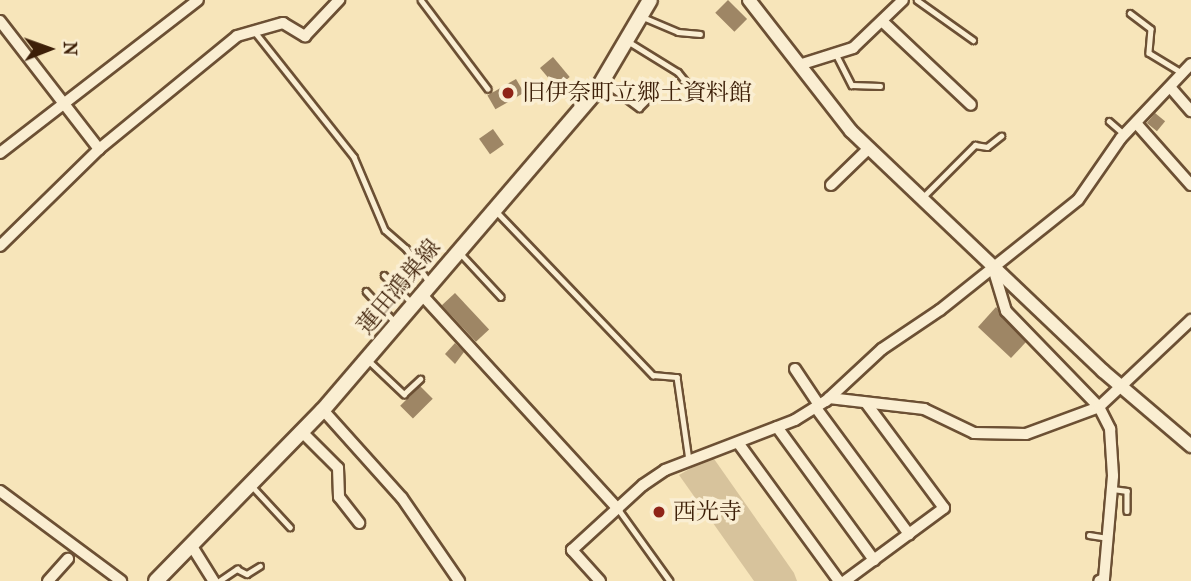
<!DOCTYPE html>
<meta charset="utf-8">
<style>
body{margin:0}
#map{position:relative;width:1191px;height:581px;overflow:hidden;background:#f7e5ba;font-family:"IM FELL French Canon","Noto Serif JP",serif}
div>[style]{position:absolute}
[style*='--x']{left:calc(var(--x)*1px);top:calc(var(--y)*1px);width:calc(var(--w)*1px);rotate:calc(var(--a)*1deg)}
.green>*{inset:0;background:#d7c39c}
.building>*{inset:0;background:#9e8665;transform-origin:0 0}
.roads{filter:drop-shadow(2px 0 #6c5034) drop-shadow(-2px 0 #6c5034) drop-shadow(0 2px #6c5034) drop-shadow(0 -2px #6c5034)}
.service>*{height:4.5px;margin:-2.25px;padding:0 2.25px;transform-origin:2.25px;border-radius:2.25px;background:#faeed2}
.minor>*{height:10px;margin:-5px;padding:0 5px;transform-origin:5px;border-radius:5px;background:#faeed2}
.tertiary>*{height:12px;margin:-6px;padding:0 6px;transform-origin:6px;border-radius:6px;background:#faeed2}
.secondary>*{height:14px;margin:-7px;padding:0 7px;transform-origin:7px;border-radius:7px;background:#faeed2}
.dots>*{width:19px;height:19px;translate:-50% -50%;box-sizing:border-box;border:4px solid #faeed2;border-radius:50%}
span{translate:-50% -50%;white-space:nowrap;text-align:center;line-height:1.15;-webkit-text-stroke:7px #faeed2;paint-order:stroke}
.poi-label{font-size:23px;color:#3d1f08}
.left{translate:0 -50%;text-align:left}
.street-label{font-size:23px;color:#3d1f08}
.north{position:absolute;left:14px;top:14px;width:70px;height:70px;-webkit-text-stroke:5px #faeed2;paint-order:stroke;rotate:89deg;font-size:19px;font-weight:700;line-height:28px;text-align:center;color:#3d1f08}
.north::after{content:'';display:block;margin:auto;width:24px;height:32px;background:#3d1f08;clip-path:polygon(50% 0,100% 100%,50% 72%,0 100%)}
</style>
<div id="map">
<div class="green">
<div style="clip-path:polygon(712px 456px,794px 573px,797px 581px,754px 581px,679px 475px)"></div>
</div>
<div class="building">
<div style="left:728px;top:0;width:27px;height:18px;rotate:45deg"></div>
<div style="left:553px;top:57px;width:26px;height:17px;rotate:50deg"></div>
<div style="left:516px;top:79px;width:16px;height:33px;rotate:60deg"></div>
<div style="left:1155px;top:113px;width:13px;height:13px;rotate:39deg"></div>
<div style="left:493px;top:129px;width:19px;height:17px;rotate:55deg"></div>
<div style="left:455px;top:293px;width:50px;height:18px;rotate:47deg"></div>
<div style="clip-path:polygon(996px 307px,1026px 342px,1011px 358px,978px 327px)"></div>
<div style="clip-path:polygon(455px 343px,464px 352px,455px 364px,445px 354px)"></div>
<div style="left:420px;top:386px;width:18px;height:28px;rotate:45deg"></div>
</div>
<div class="roads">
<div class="service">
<div style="--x:421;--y:0;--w:111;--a:53"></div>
<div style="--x:917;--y:0;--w:69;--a:35.5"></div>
<div style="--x:1130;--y:13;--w:26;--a:37"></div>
<div style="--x:1151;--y:29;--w:24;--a:95"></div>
<div style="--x:1149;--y:53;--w:39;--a:31"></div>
<div style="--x:643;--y:17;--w:38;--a:23"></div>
<div style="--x:678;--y:32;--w:22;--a:5"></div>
<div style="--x:255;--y:32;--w:159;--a:51.6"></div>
<div style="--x:354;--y:157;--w:79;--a:67"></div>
<div style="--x:385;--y:230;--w:28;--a:41"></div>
<div style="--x:406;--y:248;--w:40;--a:56"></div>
<div style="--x:629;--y:42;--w:57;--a:31.5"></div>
<div style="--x:678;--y:72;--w:22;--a:51"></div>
<div style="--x:836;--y:54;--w:35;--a:63"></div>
<div style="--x:852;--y:85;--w:28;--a:2"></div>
<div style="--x:604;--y:82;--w:44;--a:36.6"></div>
<div style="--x:639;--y:108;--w:18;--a:-45"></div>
<div style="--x:1109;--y:121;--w:20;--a:41"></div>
<div style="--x:922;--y:198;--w:75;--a:-45"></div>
<div style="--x:975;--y:145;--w:12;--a:9"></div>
<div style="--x:987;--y:147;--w:18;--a:-38"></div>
<div style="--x:497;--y:212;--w:226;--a:46.3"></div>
<div style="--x:653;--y:375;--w:24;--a:5"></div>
<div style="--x:677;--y:377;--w:84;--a:81.8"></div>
<div style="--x:462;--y:255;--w:57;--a:47.1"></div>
<div style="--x:384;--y:275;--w:38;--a:45"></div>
<div style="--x:366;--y:291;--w:41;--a:47"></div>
<div style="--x:368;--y:360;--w:50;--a:43.4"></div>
<div style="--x:404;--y:394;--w:22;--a:-43"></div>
<div style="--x:252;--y:486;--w:56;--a:47.2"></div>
<div style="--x:1113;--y:489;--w:14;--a:8"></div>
<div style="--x:1127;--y:491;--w:20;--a:90"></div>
<div style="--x:619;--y:510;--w:87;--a:54.3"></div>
<div style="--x:1089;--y:535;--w:18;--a:9"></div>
<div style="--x:219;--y:581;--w:22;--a:-34"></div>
<div style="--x:237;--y:569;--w:11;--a:27"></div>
<div style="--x:247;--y:574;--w:15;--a:-32"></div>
</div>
<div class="minor">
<div style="--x:0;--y:21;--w:162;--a:52.3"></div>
<div style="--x:882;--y:21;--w:122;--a:43.3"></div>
<div style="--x:799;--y:65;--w:57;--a:-17.5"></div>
<div style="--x:853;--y:48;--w:69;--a:-43.8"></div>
<div style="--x:1170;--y:87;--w:32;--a:49"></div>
<div style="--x:1136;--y:123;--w:83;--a:48.4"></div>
<div style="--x:0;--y:153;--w:250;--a:-37.7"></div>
<div style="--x:831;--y:185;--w:53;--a:-44.2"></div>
<div style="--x:0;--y:246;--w:139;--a:-44.4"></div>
<div style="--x:99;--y:149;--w:178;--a:-39.3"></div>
<div style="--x:237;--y:36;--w:48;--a:-15.8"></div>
<div style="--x:283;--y:23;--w:26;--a:31"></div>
<div style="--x:305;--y:36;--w:50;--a:-46.6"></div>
<div style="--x:993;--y:268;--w:45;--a:73.2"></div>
<div style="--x:1006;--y:311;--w:134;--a:45.9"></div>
<div style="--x:1099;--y:407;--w:25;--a:63"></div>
<div style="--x:1110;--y:429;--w:47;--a:86.3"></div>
<div style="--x:1113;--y:476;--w:103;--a:95"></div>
<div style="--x:1104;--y:579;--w:5;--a:158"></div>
<div style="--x:422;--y:295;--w:290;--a:47.5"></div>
<div style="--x:795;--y:369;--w:43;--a:56.3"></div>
<div style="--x:829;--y:398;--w:96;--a:6.6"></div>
<div style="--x:924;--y:409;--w:55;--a:25.6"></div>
<div style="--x:974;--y:433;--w:52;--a:1.1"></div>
<div style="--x:1026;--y:434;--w:78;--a:-20.3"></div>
<div style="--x:1099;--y:407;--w:127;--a:-43.4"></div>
<div style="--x:816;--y:408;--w:157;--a:53.6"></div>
<div style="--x:323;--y:410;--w:118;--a:48.1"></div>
<div style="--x:402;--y:498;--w:101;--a:55.5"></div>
<div style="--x:777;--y:427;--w:165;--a:53.9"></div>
<div style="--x:302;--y:432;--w:51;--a:45"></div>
<div style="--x:338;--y:468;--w:29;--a:88"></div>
<div style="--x:339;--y:497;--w:33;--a:52"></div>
<div style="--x:739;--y:444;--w:170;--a:53.9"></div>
<div style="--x:0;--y:491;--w:151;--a:36.6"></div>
<div style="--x:193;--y:548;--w:39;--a:58"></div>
<div style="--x:48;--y:581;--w:30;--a:-48"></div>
<div style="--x:600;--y:581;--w:42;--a:-132.1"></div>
<div style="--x:572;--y:550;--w:96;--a:-42.5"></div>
<div style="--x:643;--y:485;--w:27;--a:-34"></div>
<div style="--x:665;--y:470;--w:139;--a:-21"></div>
<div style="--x:795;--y:420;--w:36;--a:-32"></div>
<div style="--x:826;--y:401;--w:76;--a:-42.9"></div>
<div style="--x:882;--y:349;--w:70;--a:-33.9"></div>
<div style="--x:940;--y:310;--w:176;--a:-38.6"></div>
<div style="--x:1078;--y:200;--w:75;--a:-55.3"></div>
<div style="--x:1121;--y:138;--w:102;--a:-46.6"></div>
<div style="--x:845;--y:581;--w:123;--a:-36.4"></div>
<div style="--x:944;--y:508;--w:131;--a:-126.6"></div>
</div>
<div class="tertiary">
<div style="--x:749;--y:0;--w:166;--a:52.1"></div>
<div style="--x:851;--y:131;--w:348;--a:43.6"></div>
<div style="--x:1103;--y:371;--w:116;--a:40.4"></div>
</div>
<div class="secondary">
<div style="--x:156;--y:581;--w:239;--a:-45.7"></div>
<div style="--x:323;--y:410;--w:421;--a:-49.4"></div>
<div style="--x:597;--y:90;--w:104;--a:-59.5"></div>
</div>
</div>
<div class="dots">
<div style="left:508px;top:93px;background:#8f2418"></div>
<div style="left:659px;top:512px;background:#8f2418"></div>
</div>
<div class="poi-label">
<span class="left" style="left:522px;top:93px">旧伊奈町立郷土資料館</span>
<span class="left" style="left:673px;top:512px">西光寺</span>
</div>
<div class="street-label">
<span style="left:399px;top:287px;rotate:-50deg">蓮田鴻巣線</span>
</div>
<div class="north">N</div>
</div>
